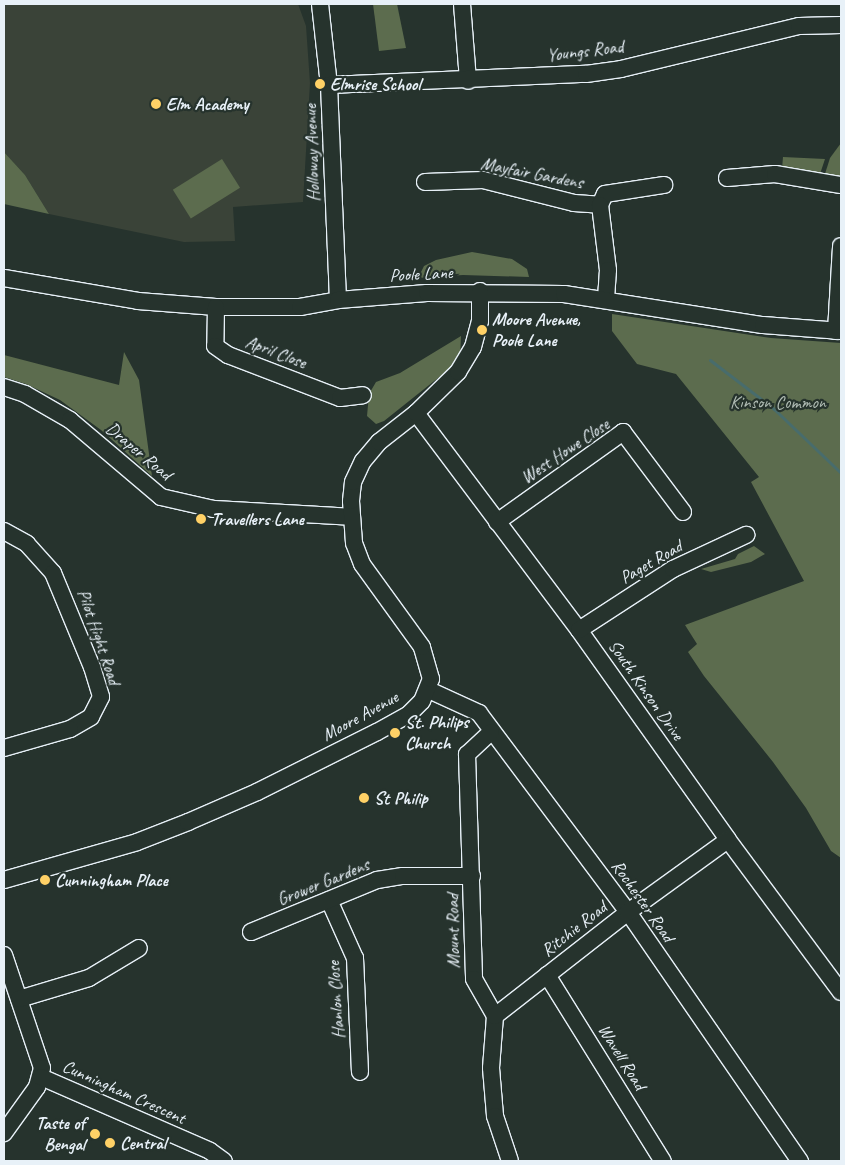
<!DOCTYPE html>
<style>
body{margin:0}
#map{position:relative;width:845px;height:1165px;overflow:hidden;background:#26332d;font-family:Caveat,sans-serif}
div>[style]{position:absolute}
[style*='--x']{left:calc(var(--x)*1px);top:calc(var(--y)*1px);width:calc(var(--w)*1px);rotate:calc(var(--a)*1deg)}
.built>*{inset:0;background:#3a4338}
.green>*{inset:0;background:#5c6c4e;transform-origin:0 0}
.stream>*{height:3px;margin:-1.5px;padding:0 1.5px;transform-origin:1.5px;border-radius:1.5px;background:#486c6c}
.roads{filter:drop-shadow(1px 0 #e8f1f8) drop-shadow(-1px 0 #e8f1f8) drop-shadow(0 1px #e8f1f8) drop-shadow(0 -1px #e8f1f8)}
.minor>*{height:16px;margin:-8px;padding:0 8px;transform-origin:8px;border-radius:8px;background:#26332d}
.dots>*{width:14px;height:14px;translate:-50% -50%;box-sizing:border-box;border:2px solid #26332d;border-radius:50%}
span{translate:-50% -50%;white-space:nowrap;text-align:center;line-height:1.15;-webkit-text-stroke:4.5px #26332d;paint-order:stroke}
.street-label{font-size:18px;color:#e8f1f8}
.poi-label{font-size:18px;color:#e8f1f8;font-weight:700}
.left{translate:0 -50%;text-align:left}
.right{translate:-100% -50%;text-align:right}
.park-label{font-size:18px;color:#b0bcb4}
.frame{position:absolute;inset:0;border:5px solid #e8f1f8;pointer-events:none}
</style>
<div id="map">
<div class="built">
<div style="clip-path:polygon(4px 4px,298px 4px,306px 26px,310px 83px,303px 202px,233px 207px,235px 241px,184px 242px,49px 214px,25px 175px,4px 152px)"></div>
</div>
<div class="green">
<div style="clip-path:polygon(373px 4px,397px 4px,406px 48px,379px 51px)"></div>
<div style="clip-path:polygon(841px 143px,841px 178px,824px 177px,830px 158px)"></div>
<div style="clip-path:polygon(4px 152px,25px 175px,49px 214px,4px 204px)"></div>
<div style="clip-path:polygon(783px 157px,825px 159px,819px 177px,814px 172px,782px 169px)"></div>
<div style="left:222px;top:159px;width:34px;height:58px;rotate:58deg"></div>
<div style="clip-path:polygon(472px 252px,512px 259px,527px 269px,529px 277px,463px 275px,418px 278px,424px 266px,436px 260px)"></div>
<div style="clip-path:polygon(612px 314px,771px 338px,841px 343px,841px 858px,831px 851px,806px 808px,773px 762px,704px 676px,688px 652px,697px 644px,685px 625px,804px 581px,751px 482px,759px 477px,676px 374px,637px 364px,612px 331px)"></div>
<div style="clip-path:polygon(461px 336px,460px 359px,448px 370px,384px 421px,376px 424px,367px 416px,369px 394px,376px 382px,400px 373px)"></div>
<div style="clip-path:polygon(124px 352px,139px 380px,152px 476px,101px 430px,60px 400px,26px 384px,4px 377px,4px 355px,119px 385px)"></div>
<div style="clip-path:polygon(754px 546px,765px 554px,751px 562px,711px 572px,701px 569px,735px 559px,738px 554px)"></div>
</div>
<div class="stream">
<div style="--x:710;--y:360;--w:81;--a:37.4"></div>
<div style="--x:774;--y:409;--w:93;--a:43.7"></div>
</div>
<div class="roads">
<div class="minor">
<div style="--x:320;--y:4;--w:81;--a:83.7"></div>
<div style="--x:329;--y:85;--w:215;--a:87.6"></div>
<div style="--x:462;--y:4;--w:77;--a:85.5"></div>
<div style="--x:329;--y:85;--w:257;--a:-2.5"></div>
<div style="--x:586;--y:74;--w:35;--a:-8"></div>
<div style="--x:621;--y:69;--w:183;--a:-13.6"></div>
<div style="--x:799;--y:26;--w:42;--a:-1.4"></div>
<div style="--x:727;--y:178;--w:48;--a:-4.8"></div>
<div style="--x:775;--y:174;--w:67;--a:9.5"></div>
<div style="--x:425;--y:182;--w:58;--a:-2"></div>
<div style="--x:483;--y:180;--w:94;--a:14.2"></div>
<div style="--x:574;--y:203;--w:26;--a:4"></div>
<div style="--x:600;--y:205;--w:12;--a:-66"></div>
<div style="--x:605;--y:194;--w:60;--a:-8.7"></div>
<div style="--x:600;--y:205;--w:65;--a:83"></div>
<div style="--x:608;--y:270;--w:29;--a:94"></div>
<div style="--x:4;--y:278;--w:136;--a:9.7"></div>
<div style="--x:138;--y:301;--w:78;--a:4.4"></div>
<div style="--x:216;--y:307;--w:84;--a:0"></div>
<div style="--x:300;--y:307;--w:39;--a:-10"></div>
<div style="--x:338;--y:300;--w:89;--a:-4.5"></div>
<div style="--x:427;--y:293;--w:137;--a:0.4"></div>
<div style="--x:564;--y:294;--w:201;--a:8.9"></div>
<div style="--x:763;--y:325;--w:78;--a:4.4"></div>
<div style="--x:216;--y:307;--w:39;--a:91"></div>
<div style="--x:215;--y:346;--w:16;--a:35"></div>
<div style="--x:228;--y:355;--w:120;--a:21"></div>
<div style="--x:340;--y:398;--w:23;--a:-7"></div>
<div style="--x:836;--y:331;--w:85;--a:-86.6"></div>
<div style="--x:4;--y:387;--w:22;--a:18"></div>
<div style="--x:25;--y:394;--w:52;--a:30"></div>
<div style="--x:70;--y:420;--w:119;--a:40.2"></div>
<div style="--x:161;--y:497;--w:54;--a:12.8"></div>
<div style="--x:214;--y:509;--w:137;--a:3.3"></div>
<div style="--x:416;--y:413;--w:271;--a:53.1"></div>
<div style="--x:579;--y:630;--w:257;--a:54.6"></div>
<div style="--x:728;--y:840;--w:189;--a:53.4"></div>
<div style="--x:497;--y:522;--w:155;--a:-35.5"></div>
<div style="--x:623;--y:432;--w:100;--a:53.1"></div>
<div style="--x:4;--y:531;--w:26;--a:29"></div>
<div style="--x:27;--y:544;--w:39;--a:48"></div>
<div style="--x:53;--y:573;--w:102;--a:67.5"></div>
<div style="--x:92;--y:667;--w:31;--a:73"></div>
<div style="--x:101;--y:697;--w:22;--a:117"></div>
<div style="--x:91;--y:717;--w:24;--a:150"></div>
<div style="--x:70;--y:729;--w:69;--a:163.9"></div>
<div style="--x:579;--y:630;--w:112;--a:-33"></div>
<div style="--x:673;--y:569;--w:81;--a:-25"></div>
<div style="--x:429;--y:690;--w:55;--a:24.7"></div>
<div style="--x:479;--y:713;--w:249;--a:53.2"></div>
<div style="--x:628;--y:912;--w:303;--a:55.4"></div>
<div style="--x:491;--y:732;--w:33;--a:137"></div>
<div style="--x:467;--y:754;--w:225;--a:88.2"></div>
<div style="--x:474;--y:979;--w:43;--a:60.4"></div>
<div style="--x:495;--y:1016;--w:52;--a:94.4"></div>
<div style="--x:491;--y:1068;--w:48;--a:85.2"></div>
<div style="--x:495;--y:1116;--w:47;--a:71.6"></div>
<div style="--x:4;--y:880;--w:138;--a:-15.9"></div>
<div style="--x:137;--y:842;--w:55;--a:-21.4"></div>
<div style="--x:188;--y:822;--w:75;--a:-23.5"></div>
<div style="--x:257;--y:792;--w:134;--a:-26.6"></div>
<div style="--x:377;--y:732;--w:37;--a:-29"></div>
<div style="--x:409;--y:714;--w:18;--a:-45"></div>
<div style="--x:422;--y:701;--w:24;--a:-68"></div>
<div style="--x:431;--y:679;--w:33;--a:-106"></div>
<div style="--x:422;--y:647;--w:102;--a:-125.9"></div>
<div style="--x:362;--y:564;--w:22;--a:-111"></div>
<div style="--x:354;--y:543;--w:42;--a:-94.1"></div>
<div style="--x:351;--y:501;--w:19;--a:-84"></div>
<div style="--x:353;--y:482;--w:23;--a:-65"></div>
<div style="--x:363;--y:461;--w:25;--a:-50"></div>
<div style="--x:379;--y:442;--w:47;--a:-38.1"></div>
<div style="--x:416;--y:413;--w:59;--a:-44.3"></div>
<div style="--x:458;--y:372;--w:29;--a:-59"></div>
<div style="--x:473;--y:347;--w:27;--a:-75"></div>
<div style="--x:480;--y:321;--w:30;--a:-90"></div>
<div style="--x:329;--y:900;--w:64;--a:65.9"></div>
<div style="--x:355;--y:958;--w:114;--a:87.5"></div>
<div style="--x:251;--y:932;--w:136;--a:-22.4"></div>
<div style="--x:377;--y:880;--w:26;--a:-9"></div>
<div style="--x:403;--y:876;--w:69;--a:0"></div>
<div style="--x:4;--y:955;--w:119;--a:71.4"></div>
<div style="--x:42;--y:1068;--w:20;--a:105"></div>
<div style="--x:37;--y:1087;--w:57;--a:125.7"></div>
<div style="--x:547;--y:975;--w:219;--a:58.1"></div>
<div style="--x:19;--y:999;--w:73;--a:-16.7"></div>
<div style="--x:89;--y:978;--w:58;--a:-31"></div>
<div style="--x:495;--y:1016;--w:169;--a:-38"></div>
<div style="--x:628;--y:912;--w:123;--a:-35.8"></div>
<div style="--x:41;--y:1077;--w:184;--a:23.6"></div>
<div style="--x:210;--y:1151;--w:17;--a:36"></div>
</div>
</div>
<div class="dots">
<div style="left:320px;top:84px;background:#ffd166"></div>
<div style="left:156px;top:104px;background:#ffd166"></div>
<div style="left:482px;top:330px;background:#ffd166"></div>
<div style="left:201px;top:519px;background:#ffd166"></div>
<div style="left:395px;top:733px;background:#ffd166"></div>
<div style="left:364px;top:798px;background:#ffd166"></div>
<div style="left:45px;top:880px;background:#ffd166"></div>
<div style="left:95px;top:1134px;background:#ffd166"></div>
<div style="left:110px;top:1143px;background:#ffd166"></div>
</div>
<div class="street-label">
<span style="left:585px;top:51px;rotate:-7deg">Youngs Road</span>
<span style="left:312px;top:153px;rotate:-92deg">Holloway Avenue</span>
<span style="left:532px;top:173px;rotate:11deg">Mayfair Gardens</span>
<span style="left:421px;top:274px;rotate:-3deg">Poole Lane</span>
<span style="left:276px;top:352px;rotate:21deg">April Close</span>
<span style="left:139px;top:451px;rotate:40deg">Draper Road</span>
<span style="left:565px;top:451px;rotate:-34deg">West Howe Close</span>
<span style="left:651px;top:562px;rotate:-30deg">Paget Road</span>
<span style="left:99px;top:637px;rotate:71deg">Pilot Hight Road</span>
<span style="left:646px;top:690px;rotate:55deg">South Kinson Drive</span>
<span style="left:360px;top:716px;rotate:-29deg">Moore Avenue</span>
<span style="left:323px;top:882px;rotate:-22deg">Grower Gardens</span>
<span style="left:643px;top:901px;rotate:55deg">Rochester Road</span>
<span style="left:574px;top:929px;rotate:-38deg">Ritchie Road</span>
<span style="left:453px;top:931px;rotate:-91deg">Mount Road</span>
<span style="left:336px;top:1000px;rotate:-94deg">Hanlon Close</span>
<span style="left:622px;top:1057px;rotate:58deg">Wavell Road</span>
<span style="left:124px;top:1092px;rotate:24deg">Cunningham Crescent</span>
</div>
<div class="poi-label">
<span class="left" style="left:330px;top:84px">Elmrise School</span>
<span class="left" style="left:166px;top:104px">Elm Academy</span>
<span class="left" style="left:492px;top:330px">Moore Avenue,<br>Poole Lane</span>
<span class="left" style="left:211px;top:519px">Travellers Lane</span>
<span class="left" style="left:405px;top:733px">St. Philips<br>Church</span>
<span class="left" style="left:374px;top:798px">St Philip</span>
<span class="left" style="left:55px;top:880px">Cunningham Place</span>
<span class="right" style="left:85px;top:1134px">Taste of<br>Bengal</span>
<span class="left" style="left:120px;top:1143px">Central</span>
</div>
<div class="park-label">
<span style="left:778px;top:402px">Kinson Common</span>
</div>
<div class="frame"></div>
</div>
